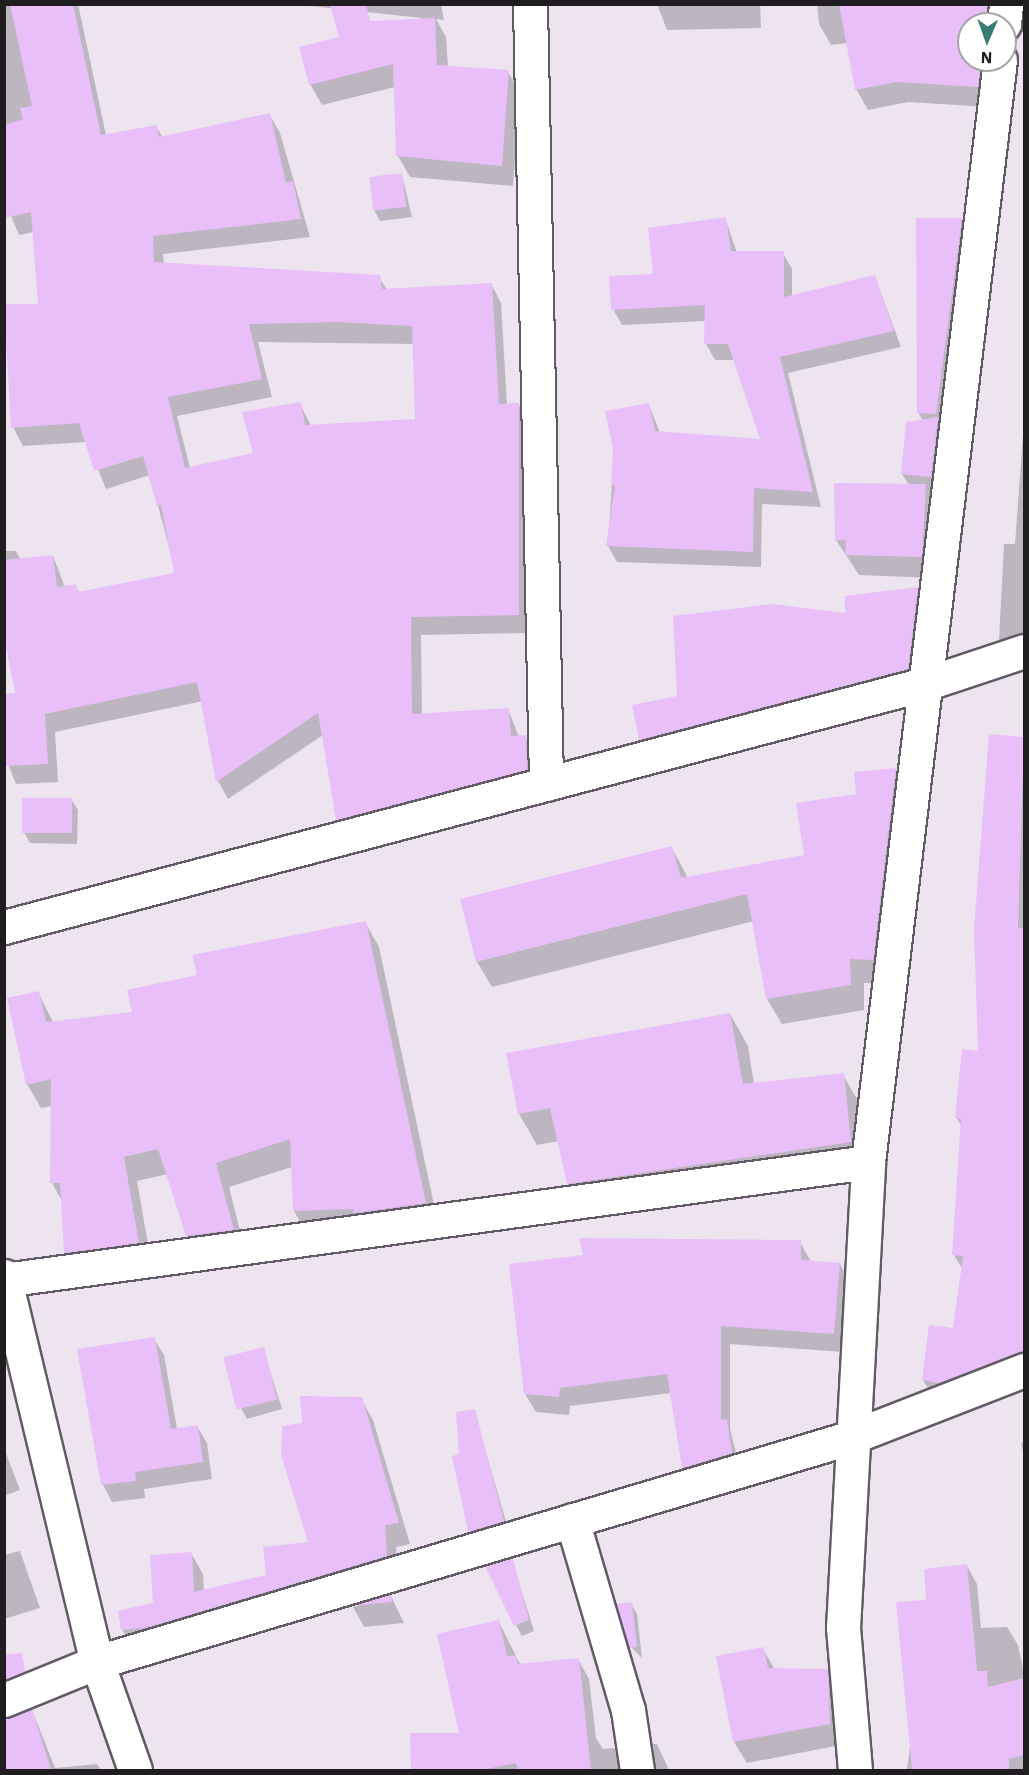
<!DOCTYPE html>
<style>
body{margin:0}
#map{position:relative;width:1029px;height:1775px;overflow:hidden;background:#ede4f0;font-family:"IBM Plex Sans",sans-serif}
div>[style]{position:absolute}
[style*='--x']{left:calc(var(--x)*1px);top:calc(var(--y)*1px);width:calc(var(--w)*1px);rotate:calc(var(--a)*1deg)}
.shadow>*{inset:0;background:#0003}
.building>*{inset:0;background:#e9bff9;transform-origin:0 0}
.roads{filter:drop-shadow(2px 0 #625a65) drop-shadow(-2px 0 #625a65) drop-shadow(0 2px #625a65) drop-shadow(0 -2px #625a65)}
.street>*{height:33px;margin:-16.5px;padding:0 16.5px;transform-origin:16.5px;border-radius:16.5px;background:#fff}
span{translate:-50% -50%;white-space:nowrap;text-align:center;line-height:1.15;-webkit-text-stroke:6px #fff;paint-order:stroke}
.frame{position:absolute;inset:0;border:6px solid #201d21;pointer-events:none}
.north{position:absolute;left:957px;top:12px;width:60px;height:60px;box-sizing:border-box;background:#fff;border:2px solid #a6a5a6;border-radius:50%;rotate:182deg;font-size:16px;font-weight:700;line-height:24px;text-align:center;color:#201d21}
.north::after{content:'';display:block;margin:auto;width:21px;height:27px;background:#387d74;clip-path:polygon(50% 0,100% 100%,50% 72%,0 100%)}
</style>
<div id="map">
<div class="shadow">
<div style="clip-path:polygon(evenodd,4px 4px,78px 4px,106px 135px,156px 126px,163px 138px,269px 114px,280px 133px,310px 237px,163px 254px,164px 264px,379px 277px,387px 290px,491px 284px,501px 303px,507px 405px,519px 405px,529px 423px,529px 633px,421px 635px,422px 715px,508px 709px,519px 737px,525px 737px,536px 755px,537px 788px,348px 838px,338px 819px,323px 735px,228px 799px,218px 781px,203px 701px,55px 732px,58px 782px,16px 784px,4px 754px,17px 694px,4px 627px,4px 551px,16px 551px,21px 560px,53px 556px,65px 587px,75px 586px,80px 593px,176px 574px,150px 475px,106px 489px,87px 442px,23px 446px,13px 427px,40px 305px,34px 232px,19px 235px,4px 199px,4px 4px,258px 342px,414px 344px,417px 421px,311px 426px,300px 404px,254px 454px,190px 468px,177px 416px,272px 397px,258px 342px)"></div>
<div style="clip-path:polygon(292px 4px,441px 4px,444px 20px,436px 19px,446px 37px,448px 67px,508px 72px,520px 92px,513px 186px,410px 177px,398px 156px,395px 87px,322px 105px,310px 84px,422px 18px)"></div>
<div style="clip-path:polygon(657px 4px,760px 4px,761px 28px,667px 30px)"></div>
<div style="clip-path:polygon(817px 4px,1000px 4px,1001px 24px,969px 24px,969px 60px,1001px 60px,989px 107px,908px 102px,868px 110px,856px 89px,848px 43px,831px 45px,819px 24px)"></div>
<div style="clip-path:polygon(402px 175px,412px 217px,380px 221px,374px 210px)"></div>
<div style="clip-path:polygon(725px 218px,737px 253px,783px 253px,792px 269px,792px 297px,875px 277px,901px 347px,788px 373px,821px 507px,762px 504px,761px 567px,617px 562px,608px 546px,612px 484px,649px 405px,660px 433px,762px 440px,735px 360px,715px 360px,706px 344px,706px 321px,622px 325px,613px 309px)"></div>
<div style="clip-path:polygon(961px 219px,972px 238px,940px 494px,930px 493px,937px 506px,933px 578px,859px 575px,836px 540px,909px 485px,902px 474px,923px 421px,918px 412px)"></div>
<div style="clip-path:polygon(1024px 420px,1024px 654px,1009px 657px,999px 640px,1004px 544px,1015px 544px)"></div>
<div style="clip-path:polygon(917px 588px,927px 606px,918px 686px,650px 757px,640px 740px,679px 697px,846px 614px)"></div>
<div style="clip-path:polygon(991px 736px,1024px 738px,1024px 1372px,934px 1398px,923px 1380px,954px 1330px,963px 1270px,954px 1255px,962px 1127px,957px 1118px,979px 1053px)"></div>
<div style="clip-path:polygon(895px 770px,910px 794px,887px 984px,864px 983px,864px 1010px,782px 1024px,767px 999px,754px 921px,492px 987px,477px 962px,462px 901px,672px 848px,688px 878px,805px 856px,858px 796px)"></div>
<div style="clip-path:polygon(71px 799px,78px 810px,77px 844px,30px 843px,24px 832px)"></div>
<div style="clip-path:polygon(365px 922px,379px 947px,439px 1228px,308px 1235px,294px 1211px,292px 1167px,229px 1187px,246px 1254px,201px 1260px,187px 1236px,168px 1174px,137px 1181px,152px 1267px,80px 1277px,66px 1252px,62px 1201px,52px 1183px,52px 1106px,41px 1108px,27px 1084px,38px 992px,53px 1022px,133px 1013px,199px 976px)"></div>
<div style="clip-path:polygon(730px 1014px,748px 1046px,754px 1084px,843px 1075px,861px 1106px,868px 1173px,586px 1215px,568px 1184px,559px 1141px,537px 1145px,519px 1114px)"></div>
<div style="clip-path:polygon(800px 1242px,811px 1262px,840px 1264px,850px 1283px,844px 1352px,730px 1344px,730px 1429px,741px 1472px,693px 1486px,683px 1468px,671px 1393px,570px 1406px,569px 1415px,536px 1412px,525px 1394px)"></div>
<div style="clip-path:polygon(154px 1339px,164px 1355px,177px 1429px,197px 1426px,207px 1443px,212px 1479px,144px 1489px,145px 1498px,112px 1502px,103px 1485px,79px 1351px)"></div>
<div style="clip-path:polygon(263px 1349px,282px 1409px,247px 1419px,241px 1408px)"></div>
<div style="clip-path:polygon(361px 1399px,373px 1420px,410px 1544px,396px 1547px,399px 1577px,134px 1650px,122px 1629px,154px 1604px,191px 1553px,203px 1574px,204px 1592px,267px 1576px,310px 1544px,303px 1425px)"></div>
<div style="clip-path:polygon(474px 1411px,509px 1532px,475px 1542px,469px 1531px,461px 1455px)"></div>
<div style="clip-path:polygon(1024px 1442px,1024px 1457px,1021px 1443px)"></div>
<div style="clip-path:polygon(4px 1448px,20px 1490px,4px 1496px)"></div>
<div style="clip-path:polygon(20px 1551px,40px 1608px,4px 1619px,4px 1555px)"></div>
<div style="clip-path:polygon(512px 1560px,534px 1631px,522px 1636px,516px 1625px)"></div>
<div style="clip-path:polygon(967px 1566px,977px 1584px,981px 1628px,1007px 1627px,1018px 1645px,1024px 1673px,1024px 1770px,907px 1770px,928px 1601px)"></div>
<div style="clip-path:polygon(391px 1596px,404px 1623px,364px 1627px,353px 1607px)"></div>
<div style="clip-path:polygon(631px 1604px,637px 1614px,642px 1658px,631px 1647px)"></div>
<div style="clip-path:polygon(499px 1622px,521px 1666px,578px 1659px,589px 1679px,596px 1738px,603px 1749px,614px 1748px,625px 1770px,413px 1770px,412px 1734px,461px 1734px)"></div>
<div style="clip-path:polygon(763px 1649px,775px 1670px,827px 1671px,839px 1692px,841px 1745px,747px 1763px,734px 1742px)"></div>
<div style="clip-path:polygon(32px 1710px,55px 1768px,97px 1764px,101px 1770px,4px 1770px,17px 1766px)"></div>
<div style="clip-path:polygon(653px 1744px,657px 1744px,669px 1770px,655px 1770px)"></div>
</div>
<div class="building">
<div style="clip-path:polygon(evenodd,10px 4px,73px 4px,101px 135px,157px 125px,159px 137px,270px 113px,286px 183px,293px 181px,301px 219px,153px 236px,154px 262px,380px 275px,382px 289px,492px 283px,499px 404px,519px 403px,519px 615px,411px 617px,412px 714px,509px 708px,511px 736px,526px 735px,527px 770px,336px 820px,318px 713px,216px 782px,197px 682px,45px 714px,48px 764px,4px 766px,4px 694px,15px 693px,4px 636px,4px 560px,53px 555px,57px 587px,76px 584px,78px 592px,174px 573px,161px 505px,157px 506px,143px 456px,94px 471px,79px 423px,11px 428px,4px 304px,38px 304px,31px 212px,4px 218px,4px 125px,23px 119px,20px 108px,32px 106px,10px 4px,339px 322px,412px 326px,415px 419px,305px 425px,301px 402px,242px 412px,253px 453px,185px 468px,168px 397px,262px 379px,249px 324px,339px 322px)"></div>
<div style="clip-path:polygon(330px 4px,366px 4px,370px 21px,435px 18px,437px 65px,509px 70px,502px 166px,396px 156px,393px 64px,309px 85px,299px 47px,339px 37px)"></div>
<div style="clip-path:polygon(839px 4px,987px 4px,986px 24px,969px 24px,969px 60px,981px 60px,978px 87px,896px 82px,855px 90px)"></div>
<div style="left:402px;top:173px;width:34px;height:33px;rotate:83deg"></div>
<div style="clip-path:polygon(726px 217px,731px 251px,784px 251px,784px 297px,875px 275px,894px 331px,780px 357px,813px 492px,754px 488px,753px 552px,606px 546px,615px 485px,611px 485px,613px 449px,605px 411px,649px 403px,655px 431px,760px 439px,728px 344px,704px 344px,705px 305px,611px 310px,609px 276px,653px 274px,648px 228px)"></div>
<div style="clip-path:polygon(916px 218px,962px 218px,936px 414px,917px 413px)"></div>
<div style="clip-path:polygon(938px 417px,931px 477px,901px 474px,906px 422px)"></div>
<div style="clip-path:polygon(834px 483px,926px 484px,922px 557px,845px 555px,846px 540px,835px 541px)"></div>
<div style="clip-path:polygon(918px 587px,908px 669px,639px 740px,632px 705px,677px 696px,673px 616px,772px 604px,845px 613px,845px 596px)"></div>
<div style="clip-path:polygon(989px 734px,1024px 737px,1018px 928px,1024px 928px,1024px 1352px,939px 1383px,922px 1380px,929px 1325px,953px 1328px,963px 1256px,952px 1255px,961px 1119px,955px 1118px,962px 1049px,978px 1051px,974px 929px)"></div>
<div style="clip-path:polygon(896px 768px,873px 960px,850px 959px,851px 985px,766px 999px,747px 894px,476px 962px,460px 899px,672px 846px,681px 878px,804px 855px,796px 803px,856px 794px,854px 772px)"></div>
<div style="left:22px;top:798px;width:50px;height:35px"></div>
<div style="clip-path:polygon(366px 921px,426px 1203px,354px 1213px,353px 1209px,293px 1211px,290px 1139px,216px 1163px,234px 1230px,186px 1236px,158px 1149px,124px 1157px,139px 1243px,64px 1253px,60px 1183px,50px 1183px,51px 1079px,26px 1085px,7px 998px,39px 991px,46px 1022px,132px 1012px,127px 990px,197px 975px,192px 955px)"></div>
<div style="clip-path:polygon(730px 1013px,743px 1084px,844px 1073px,851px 1142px,567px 1184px,550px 1108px,518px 1114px,506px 1053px)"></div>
<div style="clip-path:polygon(579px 1238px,801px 1240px,801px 1260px,840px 1263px,834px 1334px,721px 1326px,721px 1420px,727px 1419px,732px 1453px,682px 1468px,667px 1374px,560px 1388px,559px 1397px,524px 1394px,509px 1264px,583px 1255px)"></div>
<div style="clip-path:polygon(155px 1337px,171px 1429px,198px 1425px,203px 1462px,135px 1472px,136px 1481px,101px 1485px,77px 1349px)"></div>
<div style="left:264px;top:1347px;width:54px;height:42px;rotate:76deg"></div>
<div style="clip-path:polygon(300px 1396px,362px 1397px,399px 1523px,385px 1525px,387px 1556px,145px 1628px,121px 1630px,118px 1611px,153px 1603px,150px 1555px,192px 1552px,194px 1592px,266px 1575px,263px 1547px,308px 1542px,281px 1455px,282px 1426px,302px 1423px)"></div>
<div style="clip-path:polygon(475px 1409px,504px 1521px,468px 1532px,452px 1456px,459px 1454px,456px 1412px)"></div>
<div style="clip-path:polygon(513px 1558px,529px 1620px,514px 1626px,485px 1566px)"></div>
<div style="clip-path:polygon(967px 1564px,977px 1671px,987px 1671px,988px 1687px,1024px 1678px,1024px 1755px,1009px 1759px,1009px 1770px,912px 1770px,896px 1602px,926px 1600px,924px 1569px)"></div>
<div style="clip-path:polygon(391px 1594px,392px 1602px,350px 1606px)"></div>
<div style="clip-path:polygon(632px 1602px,637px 1647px,629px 1648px,616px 1604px)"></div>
<div style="clip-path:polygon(499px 1620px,507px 1656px,516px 1655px,518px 1664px,579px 1658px,591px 1770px,518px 1770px,516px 1763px,482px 1770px,411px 1770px,410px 1733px,459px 1733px,437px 1634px)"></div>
<div style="clip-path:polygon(764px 1647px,768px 1668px,828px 1669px,830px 1724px,733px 1742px,716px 1656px)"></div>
<div style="clip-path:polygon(22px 1653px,25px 1671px,4px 1680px,4px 1655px)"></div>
<div style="clip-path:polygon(32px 1709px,51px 1770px,4px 1770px,4px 1718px)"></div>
</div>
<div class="roads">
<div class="street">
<div style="--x:530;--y:4;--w:780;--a:88.82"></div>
<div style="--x:1004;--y:24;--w:20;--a:-84"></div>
<div style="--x:4;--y:927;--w:956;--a:-14.79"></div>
<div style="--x:928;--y:683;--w:101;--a:-18.4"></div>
<div style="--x:4;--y:1276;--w:397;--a:76.5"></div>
<div style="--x:97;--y:1662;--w:114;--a:70.6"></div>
<div style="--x:4;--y:1280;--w:872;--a:-7.78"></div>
<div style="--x:572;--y:1520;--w:198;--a:73.6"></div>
<div style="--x:628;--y:1710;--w:61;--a:81.5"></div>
<div style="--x:4;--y:1700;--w:100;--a:-22.2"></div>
<div style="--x:97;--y:1662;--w:788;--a:-16.59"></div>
<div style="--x:852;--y:1437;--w:185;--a:-21.3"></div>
<div style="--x:855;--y:1770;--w:143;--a:-94.8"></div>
<div style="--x:843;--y:1628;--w:467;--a:-86.9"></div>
<div style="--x:868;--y:1162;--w:1110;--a:-83.17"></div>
</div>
</div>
<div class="frame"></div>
<div class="north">N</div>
</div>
